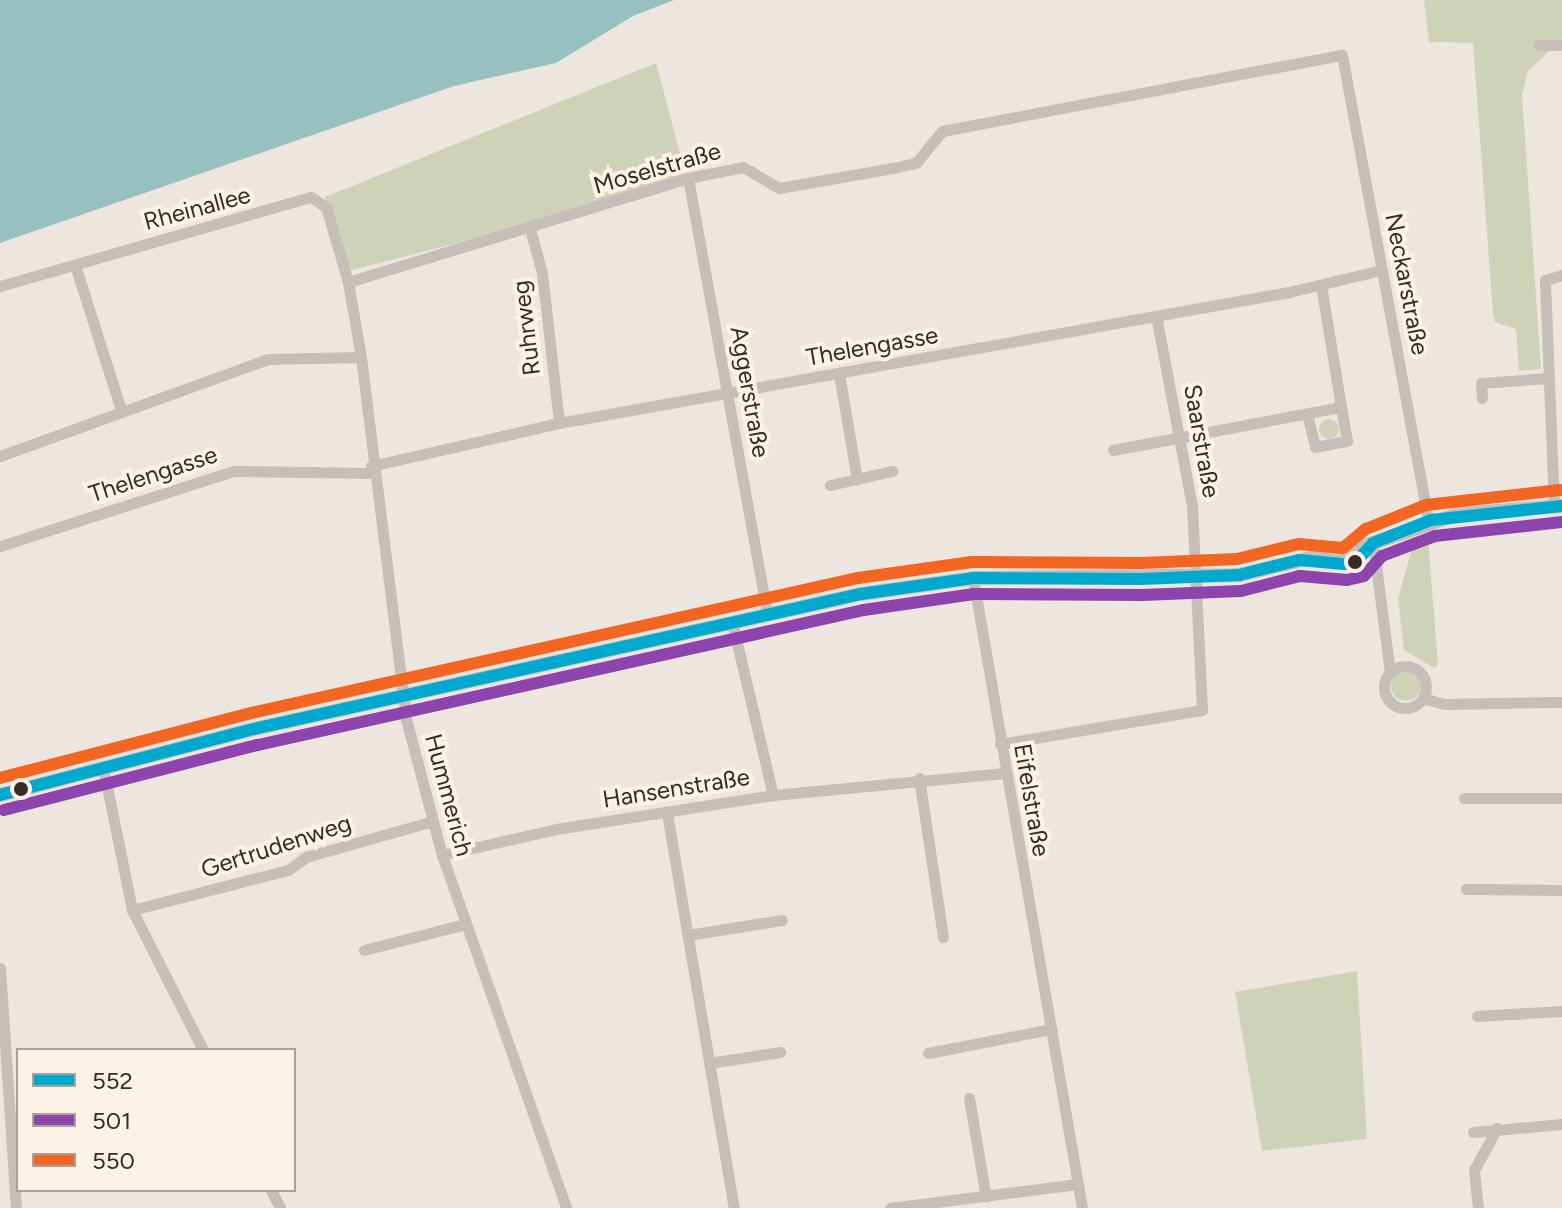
<!DOCTYPE html>
<meta charset="utf-8">
<style>
body{margin:0}
#map{position:relative;width:1562px;height:1208px;overflow:hidden;background:#ede6df;font-family:Figtree,sans-serif}
div>[style]{position:absolute}
[style*='--x']{left:calc(var(--x)*1px);top:calc(var(--y)*1px);width:calc(var(--w)*1px);rotate:calc(var(--a)*1deg)}
.green>*{inset:0;background:#ced3b8}
.round{border-radius:50%}
.water>*{inset:0;background:#99c0c0}
.minor>*{height:11px;margin:-5.5px;padding:0 5.5px;transform-origin:5.5px;border-radius:5.5px;background:#c6beb8}
.minor>.ring{margin:-5.5px;padding:0;box-sizing:content-box;background:none;border:11px solid #c6beb8;border-radius:50%}
.tertiary>*{height:14px;margin:-7px;padding:0 7px;transform-origin:7px;border-radius:7px;background:#c6beb8}
.bus-1>*{height:12px;margin:-6px;padding:0 6px;transform-origin:6px;border-radius:6px;background:#00a9ce}
.bus-2>*{height:12px;margin:-6px;padding:0 6px;transform-origin:6px;border-radius:6px;background:#8e44ad}
.bus-3>*{height:12px;margin:-6px;padding:0 6px;transform-origin:6px;border-radius:6px;background:#f26522}
.dots>*{width:22px;height:22px;translate:-50% -50%;box-sizing:border-box;border:4px solid #fbf1e5;border-radius:50%}
span{translate:-50% -50%;white-space:nowrap;text-align:center;line-height:1.15;-webkit-text-stroke:8px #fbf1e5;paint-order:stroke}
.street-label{font-size:24px;color:#372b26}
.legend{position:absolute;left:16px;top:1048px;width:280px;height:144px;box-sizing:border-box;background:#fbf1e5;border:2px solid #ada299;margin:0;padding:10px 14px;list-style:none;font-size:24px;color:#372b26}
.legend li{display:flex;align-items:center;gap:16px;height:40px}
.legend b{width:40px;border:2px solid #ada299}
</style>
<div id="map">
<div class="green">
<div style="clip-path:polygon(1424px 0,1562px 0,1562px 39px,1528px 71px,1522px 95px,1541px 369px,1519px 371px,1516px 329px,1495px 322px,1493px 314px,1473px 43px,1429px 42px)"></div>
<div style="clip-path:polygon(656px 63px,688px 183px,349px 271px,325px 197px)"></div>
<div class="round" style="left:1319px;top:419px;width:20px;height:20px"></div>
<div style="clip-path:polygon(1428px 539px,1438px 665px,1434px 668px,1404px 650px,1398px 599px,1411px 552px)"></div>
<div class="round" style="left:1391px;top:671px;width:30px;height:30px"></div>
<div style="clip-path:polygon(1357px 971px,1367px 1139px,1262px 1151px,1235px 992px)"></div>
</div>
<div class="water">
<div style="clip-path:polygon(0 0,674px 0,633px 16px,556px 63px,454px 86px,0 243px)"></div>
</div>
<div class="minor">
<div style="--x:1539;--y:45;--w:23;--a:0"></div>
<div style="--x:688;--y:178;--w:443;--a:79.7"></div>
<div style="--x:530;--y:229;--w:46;--a:74.7"></div>
<div style="--x:542;--y:273;--w:151;--a:83.5"></div>
<div style="--x:75;--y:265;--w:152;--a:72.4"></div>
<div style="--x:348;--y:282;--w:356;--a:-17"></div>
<div style="--x:688;--y:178;--w:56;--a:-11.3"></div>
<div style="--x:743;--y:167;--w:42;--a:30.3"></div>
<div style="--x:779;--y:188;--w:121;--a:-10"></div>
<div style="--x:898;--y:167;--w:18;--a:-13"></div>
<div style="--x:916;--y:163;--w:41;--a:-50.9"></div>
<div style="--x:942;--y:131;--w:407;--a:-10.8"></div>
<div style="--x:1342;--y:55;--w:474;--a:79.5"></div>
<div style="--x:0;--y:286;--w:323;--a:-16"></div>
<div style="--x:311;--y:197;--w:18;--a:34"></div>
<div style="--x:326;--y:207;--w:78;--a:73.7"></div>
<div style="--x:348;--y:282;--w:76;--a:80.2"></div>
<div style="--x:361;--y:357;--w:365;--a:82.9"></div>
<div style="--x:406;--y:719;--w:141;--a:75.2"></div>
<div style="--x:442;--y:855;--w:374;--a:70.6"></div>
<div style="--x:839;--y:374;--w:107;--a:80.3"></div>
<div style="--x:1482;--y:398;--w:15;--a:-94"></div>
<div style="--x:1481;--y:383;--w:67;--a:-4.3"></div>
<div style="--x:1307;--y:414;--w:34;--a:76"></div>
<div style="--x:1315;--y:447;--w:33;--a:-11"></div>
<div style="--x:1347;--y:441;--w:35;--a:-100"></div>
<div style="--x:1113;--y:450;--w:232;--a:-10.7"></div>
<div style="--x:1341;--y:407;--w:124;--a:-99.3"></div>
<div style="--x:0;--y:456;--w:285;--a:-19.9"></div>
<div style="--x:268;--y:359;--w:93;--a:-1.2"></div>
<div style="--x:371;--y:466;--w:193;--a:-12.9"></div>
<div style="--x:559;--y:423;--w:742;--a:-10.17"></div>
<div style="--x:1289;--y:292;--w:95;--a:-13.4"></div>
<div style="--x:830;--y:485;--w:64;--a:-12.7"></div>
<div style="--x:1554;--y:506;--w:226;--a:-92.3"></div>
<div style="--x:1545;--y:280;--w:18;--a:-16"></div>
<div style="--x:1373;--y:543;--w:130;--a:82.5"></div>
<div style="--x:0;--y:546;--w:246;--a:-17.8"></div>
<div style="--x:234;--y:471;--w:138;--a:0.8"></div>
<div style="--x:973;--y:578;--w:639;--a:80.18"></div>
<div style="--x:732;--y:622;--w:178;--a:76.7"></div>
<div class="ring" style="left:1384px;top:666px;width:31px;height:31px"></div>
<div style="--x:1423;--y:698;--w:22;--a:16"></div>
<div style="--x:1444;--y:704;--w:118;--a:-1"></div>
<div style="--x:1000;--y:744;--w:205;--a:-9.6"></div>
<div style="--x:1202;--y:710;--w:204;--a:-92.8"></div>
<div style="--x:1192;--y:506;--w:193;--a:-100.7"></div>
<div style="--x:103;--y:767;--w:146;--a:78.5"></div>
<div style="--x:132;--y:910;--w:157;--a:63.1"></div>
<div style="--x:919;--y:778;--w:161;--a:81.4"></div>
<div style="--x:1464;--y:798;--w:98;--a:0"></div>
<div style="--x:667;--y:813;--w:401;--a:80.4"></div>
<div style="--x:442;--y:855;--w:117;--a:-12.8"></div>
<div style="--x:556;--y:829;--w:220;--a:-8.9"></div>
<div style="--x:773;--y:795;--w:233;--a:-5.4"></div>
<div style="--x:1466;--y:889;--w:96;--a:0.6"></div>
<div style="--x:132;--y:910;--w:161;--a:-14.4"></div>
<div style="--x:288;--y:870;--w:22;--a:-36"></div>
<div style="--x:306;--y:857;--w:132;--a:-15.8"></div>
<div style="--x:688;--y:935;--w:95;--a:-9.1"></div>
<div style="--x:364;--y:950;--w:104;--a:-14.4"></div>
<div style="--x:0;--y:968;--w:241;--a:86.2"></div>
<div style="--x:1477;--y:1016;--w:85;--a:-3.4"></div>
<div style="--x:928;--y:1053;--w:126;--a:-11"></div>
<div style="--x:709;--y:1063;--w:72;--a:-8.8"></div>
<div style="--x:969;--y:1098;--w:100;--a:80.3"></div>
<div style="--x:1473;--y:1132;--w:89;--a:-5.1"></div>
<div style="--x:271;--y:1190;--w:20;--a:63"></div>
<div style="--x:890;--y:1208;--w:189;--a:-7.3"></div>
<div style="--x:1478;--y:1208;--w:38;--a:-96"></div>
<div style="--x:1474;--y:1170;--w:48;--a:-61.3"></div>
</div>
<div class="tertiary">
<div style="--x:0;--y:795;--w:262;--a:-14.6"></div>
<div style="--x:254;--y:729;--w:622;--a:-12.54"></div>
<div style="--x:861;--y:594;--w:113;--a:-8.1"></div>
<div style="--x:973;--y:578;--w:266;--a:-0.6"></div>
<div style="--x:1239;--y:575;--w:138;--a:-13.4"></div>
<div style="--x:1373;--y:543;--w:90;--a:-18.8"></div>
<div style="--x:1458;--y:514;--w:104;--a:-4.4"></div>
</div>
<div class="bus-1">
<div style="--x:0;--y:795;--w:262;--a:-14.6"></div>
<div style="--x:254;--y:729;--w:622;--a:-12.54"></div>
<div style="--x:861;--y:594;--w:113;--a:-8.1"></div>
<div style="--x:973;--y:578;--w:168;--a:0.3"></div>
<div style="--x:1141;--y:579;--w:98;--a:-2.3"></div>
<div style="--x:1239;--y:575;--w:62;--a:-14"></div>
<div style="--x:1299;--y:560;--w:45;--a:5.1"></div>
<div style="--x:1344;--y:564;--w:12;--a:-9"></div>
<div style="--x:1356;--y:562;--w:25;--a:-48"></div>
<div style="--x:1373;--y:543;--w:62;--a:-21.6"></div>
<div style="--x:1431;--y:520;--w:132;--a:-6.1"></div>
</div>
<div class="bus-2">
<div style="--x:4;--y:810;--w:262;--a:-14.4"></div>
<div style="--x:258;--y:745;--w:621;--a:-12.56"></div>
<div style="--x:864;--y:610;--w:111;--a:-8.3"></div>
<div style="--x:974;--y:594;--w:168;--a:0.3"></div>
<div style="--x:1142;--y:595;--w:99;--a:-2.3"></div>
<div style="--x:1241;--y:591;--w:61;--a:-14.3"></div>
<div style="--x:1300;--y:576;--w:47;--a:4.9"></div>
<div style="--x:1347;--y:580;--w:17;--a:-13"></div>
<div style="--x:1364;--y:576;--w:27;--a:-48"></div>
<div style="--x:1382;--y:556;--w:57;--a:-20.7"></div>
<div style="--x:1435;--y:536;--w:128;--a:-6.3"></div>
</div>
<div class="bus-3">
<div style="--x:0;--y:778;--w:259;--a:-14.5"></div>
<div style="--x:251;--y:713;--w:622;--a:-12.54"></div>
<div style="--x:858;--y:578;--w:115;--a:-8"></div>
<div style="--x:972;--y:562;--w:169;--a:0.3"></div>
<div style="--x:1141;--y:563;--w:96;--a:-2.4"></div>
<div style="--x:1237;--y:559;--w:64;--a:-13.6"></div>
<div style="--x:1299;--y:544;--w:44;--a:5.2"></div>
<div style="--x:1343;--y:548;--w:30;--a:-40"></div>
<div style="--x:1366;--y:529;--w:65;--a:-21.8"></div>
<div style="--x:1426;--y:505;--w:135;--a:-6.4"></div>
</div>
<div class="dots">
<div style="left:1355px;top:562px;background:#372b26"></div>
<div style="left:21px;top:789px;background:#372b26"></div>
</div>
<div class="street-label">
<span style="left:657px;top:168px;rotate:-16deg">Moselstraße</span>
<span style="left:197px;top:208px;rotate:-15deg">Rheinallee</span>
<span style="left:1407px;top:284px;rotate:79deg">Neckarstraße</span>
<span style="left:526px;top:328px;rotate:-97deg">Ruhrweg</span>
<span style="left:872px;top:346px;rotate:-10deg">Thelengasse</span>
<span style="left:750px;top:392px;rotate:80deg">Aggerstraße</span>
<span style="left:1202px;top:441px;rotate:80deg">Saarstraße</span>
<span style="left:153px;top:474px;rotate:-18deg">Thelengasse</span>
<span style="left:676px;top:788px;rotate:-9deg">Hansenstraße</span>
<span style="left:449px;top:795px;rotate:75deg">Hummerich</span>
<span style="left:1032px;top:800px;rotate:80deg">Eifelstraße</span>
<span style="left:276px;top:846px;rotate:-18deg">Gertrudenweg</span>
</div>
<ul class="legend">
<li><b style="height:10px;background:#00a9ce"></b>552</li>
<li><b style="height:10px;background:#8e44ad"></b>501</li>
<li><b style="height:10px;background:#f26522"></b>550</li>
</ul>
</div>
